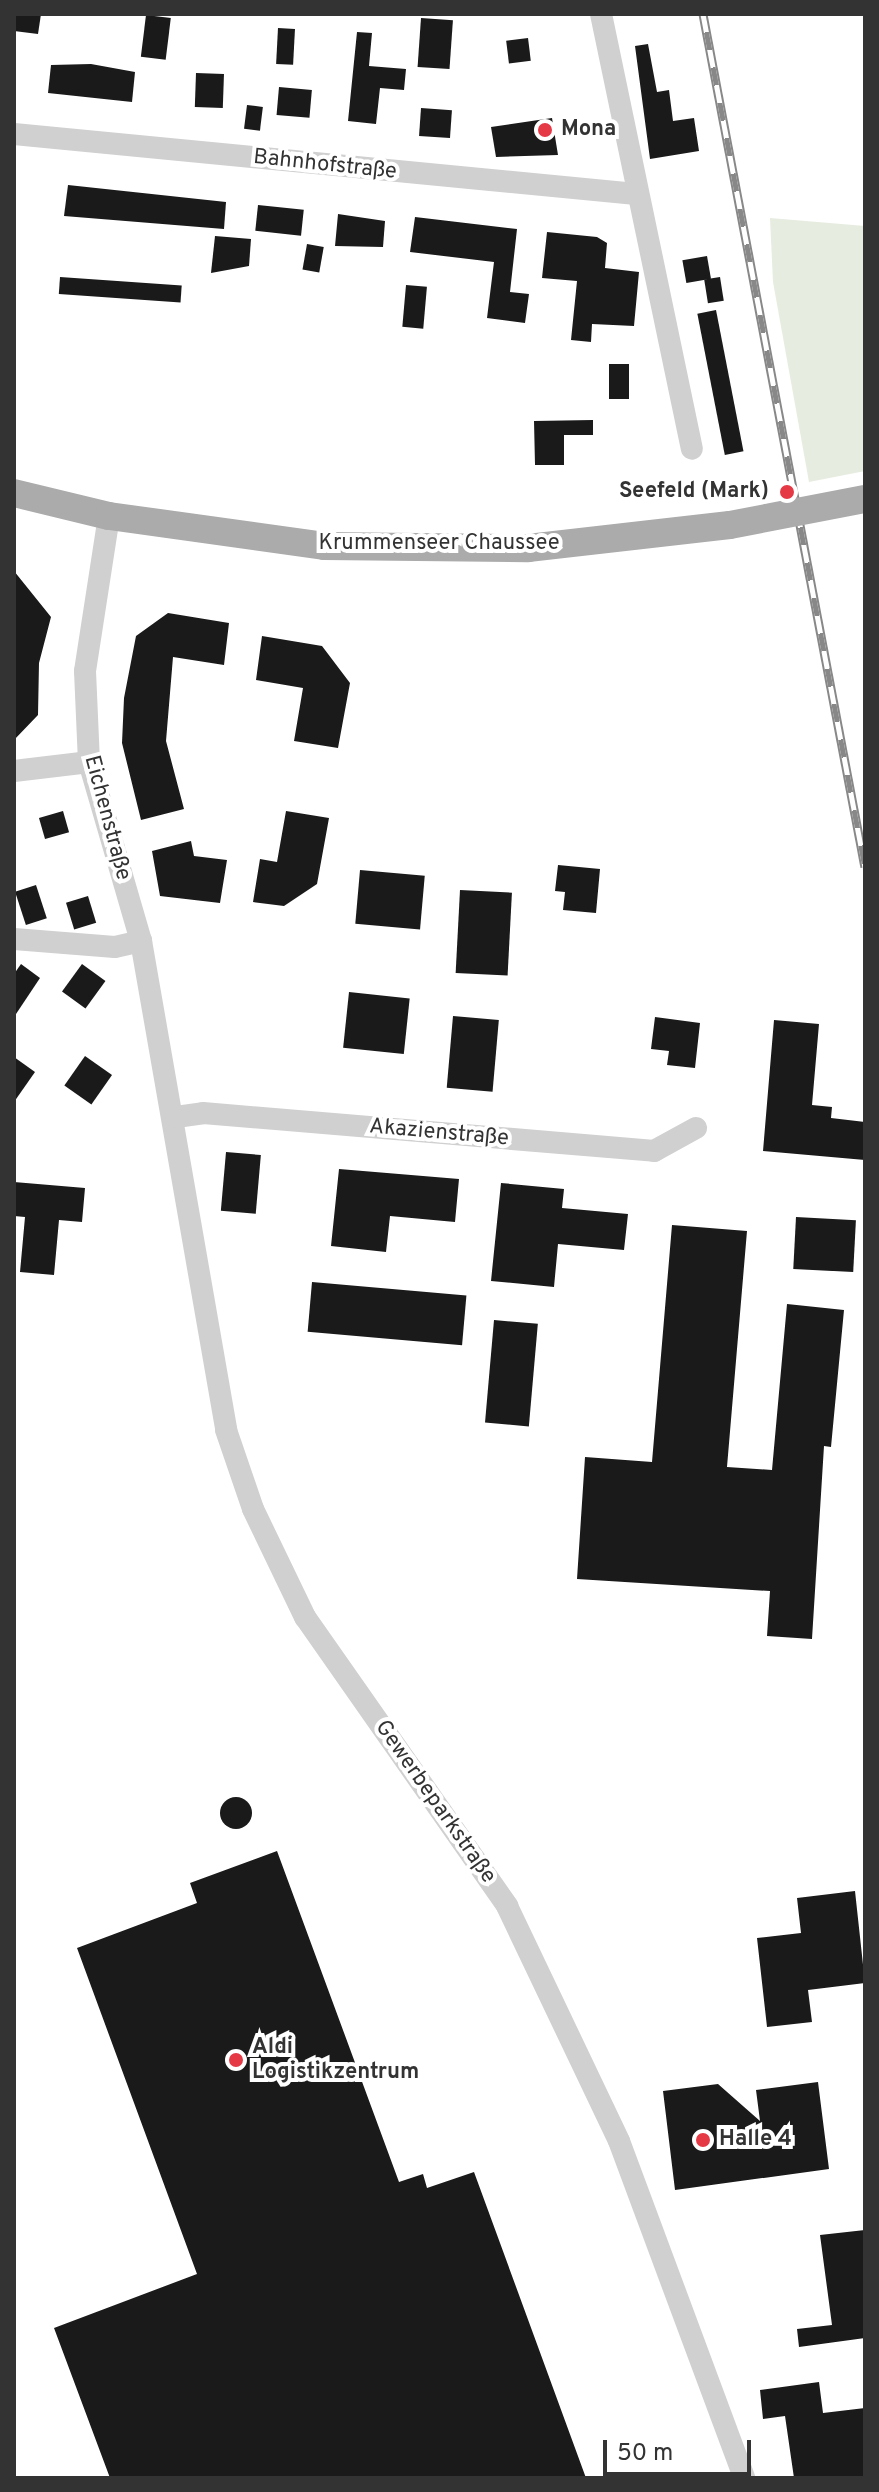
<!DOCTYPE html>
<meta charset="utf-8">
<style>
body{margin:0}
#map{position:relative;width:879px;height:2492px;overflow:hidden;background:#fff;font-family:Overpass,sans-serif}
div>[style]{position:absolute}
[style*='--x']{left:calc(var(--x)*1px);top:calc(var(--y)*1px);width:calc(var(--w)*1px);rotate:calc(var(--a)*1deg)}
.green>*{inset:0;background:#e6ecdf}
.building>*{inset:0;background:#1a1a1a;transform-origin:0 0}
.round{border-radius:50%}
.minor>*{height:22px;margin:-11px;padding:0 11px;transform-origin:11px;border-radius:11px;background:#d0d0d0}
.major>*{height:28px;margin:-14px;padding:0 14px;transform-origin:14px;border-radius:14px;background:#ababab}
.rail>*{height:9px;margin-top:-4.5px;transform-origin:0;background:repeating-linear-gradient(90deg,#fff 0 18px,#888 0 36px);box-sizing:border-box;border-block:2px solid #888}
.major-bridge>*{height:28px;margin:-14px;padding:0 14px;transform-origin:14px;border-radius:14px;background:#ababab}
.dots>*{width:22px;height:22px;translate:-50% -50%;box-sizing:border-box;border:4px solid #fff;border-radius:50%}
span{translate:-50% -50%;white-space:nowrap;text-align:center;line-height:1.15;-webkit-text-stroke:8px #fff;paint-order:stroke}
.poi-label{font-size:22px;color:#333;font-weight:700}
.left{translate:0 -50%;text-align:left}
.right{translate:-100% -50%;text-align:right}
.street-label{font-size:22px;color:#333}
.frame{position:absolute;inset:0;border:16px solid #333;pointer-events:none}
.scale{position:absolute;left:603px;top:2440px;width:148px;height:36px;box-sizing:border-box;border:4px solid #333;border-top:0;padding-left:10px;font-size:24px;line-height:28px;white-space:nowrap;color:#333;-webkit-text-stroke:6px #fff;paint-order:stroke}
</style>
<div id="map">
<div class="green">
<div style="clip-path:polygon(770px 218px,865px 226px,865px 471px,809px 482px,773px 282px)"></div>
</div>
<div class="building">
<div style="clip-path:polygon(14px 14px,41px 14px,38px 34px,14px 31px)"></div>
<div style="left:146px;top:15px;width:25px;height:42px;rotate:7deg"></div>
<div style="left:421px;top:18px;width:32px;height:49px;rotate:4deg"></div>
<div style="left:278px;top:28px;width:17px;height:36px;rotate:3deg"></div>
<div style="clip-path:polygon(357px 32px,372px 33px,369px 66px,406px 69px,404px 90px,380px 88px,376px 124px,348px 121px)"></div>
<div style="left:528px;top:38px;width:23px;height:22px;rotate:83deg"></div>
<div style="clip-path:polygon(648px 44px,657px 92px,669px 90px,673px 121px,694px 118px,699px 151px,650px 159px,635px 46px)"></div>
<div style="clip-path:polygon(91px 64px,135px 72px,132px 102px,48px 93px,51px 65px)"></div>
<div style="left:196px;top:73px;width:28px;height:34px;rotate:2deg"></div>
<div style="left:279px;top:87px;width:33px;height:28px;rotate:5deg"></div>
<div style="left:247px;top:105px;width:16px;height:24px;rotate:7deg"></div>
<div style="left:421px;top:108px;width:31px;height:28px;rotate:4deg"></div>
<div style="clip-path:polygon(552px 118px,558px 155px,496px 157px,491px 127px)"></div>
<div style="clip-path:polygon(68px 185px,226px 202px,224px 229px,64px 216px)"></div>
<div style="left:258px;top:205px;width:46px;height:26px;rotate:6deg"></div>
<div style="clip-path:polygon(338px 214px,385px 221px,383px 247px,335px 246px)"></div>
<div style="clip-path:polygon(415px 217px,517px 229px,510px 292px,529px 294px,525px 323px,487px 318px,494px 262px,410px 252px)"></div>
<div style="clip-path:polygon(547px 232px,597px 237px,607px 243px,605px 268px,639px 272px,634px 326px,592px 324px,591px 342px,571px 340px,577px 281px,542px 278px)"></div>
<div style="clip-path:polygon(215px 236px,251px 239px,249px 266px,211px 273px)"></div>
<div style="left:307px;top:244px;width:17px;height:26px;rotate:10deg"></div>
<div style="left:707px;top:256px;width:23px;height:25px;rotate:80deg"></div>
<div style="left:60px;top:277px;width:122px;height:17px;rotate:4deg"></div>
<div style="left:720px;top:277px;width:24px;height:16px;rotate:81deg"></div>
<div style="left:406px;top:285px;width:21px;height:42px;rotate:5deg"></div>
<div style="left:716px;top:310px;width:144px;height:19px;rotate:79deg"></div>
<div style="left:609px;top:364px;width:20px;height:35px"></div>
<div style="clip-path:polygon(593px 420px,593px 435px,564px 435px,564px 465px,535px 465px,534px 421px)"></div>
<div style="clip-path:polygon(14px 571px,51px 617px,39px 663px,38px 715px,14px 740px)"></div>
<div style="clip-path:polygon(168px 613px,229px 623px,224px 665px,173px 657px,166px 741px,184px 809px,141px 820px,122px 743px,124px 698px,136px 636px)"></div>
<div style="clip-path:polygon(262px 636px,322px 646px,350px 683px,338px 748px,294px 741px,303px 688px,256px 680px)"></div>
<div style="left:63px;top:811px;width:22px;height:25px;rotate:74deg"></div>
<div style="clip-path:polygon(286px 811px,329px 818px,317px 884px,284px 906px,253px 902px,260px 859px,277px 862px)"></div>
<div style="clip-path:polygon(191px 841px,194px 856px,227px 860px,220px 903px,160px 896px,152px 851px)"></div>
<div style="clip-path:polygon(558px 865px,600px 869px,596px 913px,563px 910px,565px 892px,555px 891px)"></div>
<div style="left:360px;top:870px;width:65px;height:54px;rotate:5deg"></div>
<div style="left:36px;top:885px;width:35px;height:22px;rotate:72deg"></div>
<div style="left:460px;top:890px;width:52px;height:83px;rotate:3deg"></div>
<div style="left:88px;top:896px;width:28px;height:23px;rotate:73deg"></div>
<div style="clip-path:polygon(21px 964px,40px 978px,14px 1017px,14px 974px)"></div>
<div style="left:82px;top:964px;width:29px;height:34px;rotate:36deg"></div>
<div style="left:349px;top:992px;width:61px;height:56px;rotate:6deg"></div>
<div style="left:453px;top:1016px;width:46px;height:72px;rotate:5deg"></div>
<div style="clip-path:polygon(655px 1017px,700px 1023px,695px 1068px,667px 1065px,669px 1051px,651px 1049px)"></div>
<div style="clip-path:polygon(774px 1020px,819px 1024px,812px 1105px,832px 1107px,831px 1118px,865px 1122px,865px 1160px,763px 1151px)"></div>
<div style="left:85px;top:1056px;width:33px;height:36px;rotate:35deg"></div>
<div style="clip-path:polygon(14px 1057px,35px 1072px,14px 1102px)"></div>
<div style="left:226px;top:1152px;width:35px;height:59px;rotate:5deg"></div>
<div style="clip-path:polygon(339px 1169px,459px 1179px,455px 1222px,390px 1216px,386px 1252px,331px 1246px)"></div>
<div style="clip-path:polygon(14px 1182px,85px 1188px,82px 1222px,59px 1220px,54px 1275px,20px 1272px,25px 1217px,14px 1216px)"></div>
<div style="clip-path:polygon(501px 1183px,564px 1189px,562px 1208px,628px 1214px,624px 1250px,558px 1244px,554px 1287px,491px 1281px)"></div>
<div style="left:796px;top:1217px;width:60px;height:52px;rotate:3deg"></div>
<div style="clip-path:polygon(672px 1225px,747px 1231px,727px 1467px,772px 1470px,787px 1304px,844px 1310px,831px 1447px,824px 1446px,812px 1639px,767px 1636px,770px 1591px,577px 1579px,585px 1457px,652px 1462px)"></div>
<div style="left:312px;top:1282px;width:155px;height:50px;rotate:5deg"></div>
<div style="left:494px;top:1320px;width:44px;height:103px;rotate:5deg"></div>
<div class="round" style="left:220px;top:1797px;width:32px;height:32px"></div>
<div style="clip-path:polygon(277px 1851px,399px 2182px,423px 2174px,427px 2188px,474px 2172px,586px 2478px,110px 2478px,54px 2328px,197px 2274px,77px 1948px,197px 1903px,190px 1883px)"></div>
<div style="clip-path:polygon(855px 1891px,865px 1983px,808px 1990px,812px 2022px,767px 2027px,757px 1938px,801px 1933px,797px 1898px)"></div>
<div style="clip-path:polygon(818px 2082px,829px 2169px,675px 2190px,663px 2091px,718px 2084px,760px 2121px,756px 2090px)"></div>
<div style="clip-path:polygon(865px 2230px,865px 2338px,799px 2347px,797px 2329px,832px 2325px,820px 2235px)"></div>
<div style="clip-path:polygon(819px 2382px,823px 2413px,865px 2408px,865px 2478px,794px 2478px,785px 2416px,763px 2419px,760px 2390px)"></div>
</div>
<div class="minor">
<div style="--x:601;--y:14;--w:444;--a:78.2"></div>
<div style="--x:14;--y:134;--w:625;--a:5.51"></div>
<div style="--x:109;--y:516;--w:157;--a:98.8"></div>
<div style="--x:85;--y:671;--w:91;--a:87.5"></div>
<div style="--x:89;--y:762;--w:186;--a:73.8"></div>
<div style="--x:141;--y:941;--w:496;--a:80.1"></div>
<div style="--x:226;--y:1430;--w:83;--a:71.1"></div>
<div style="--x:253;--y:1509;--w:120;--a:64.3"></div>
<div style="--x:305;--y:1617;--w:353;--a:55"></div>
<div style="--x:507;--y:1906;--w:260;--a:64.5"></div>
<div style="--x:619;--y:2141;--w:359;--a:69.6"></div>
<div style="--x:14;--y:771;--w:76;--a:-6.8"></div>
<div style="--x:14;--y:939;--w:101;--a:4.5"></div>
<div style="--x:115;--y:947;--w:27;--a:-13"></div>
<div style="--x:176;--y:1117;--w:27;--a:-8"></div>
<div style="--x:203;--y:1113;--w:453;--a:4.8"></div>
<div style="--x:654;--y:1151;--w:48;--a:-28.7"></div>
</div>
<div class="major">
<div style="--x:14;--y:493;--w:98;--a:13.6"></div>
<div style="--x:109;--y:516;--w:217;--a:7.9"></div>
<div style="--x:324;--y:546;--w:204;--a:0.6"></div>
<div style="--x:528;--y:548;--w:203;--a:-6.5"></div>
</div>
<div class="rail">
<div style="--x:703;--y:14;--w:868;--a:79.25"></div>
</div>
<div class="major-bridge">
<div style="--x:730;--y:525;--w:137;--a:-10.9"></div>
</div>
<div class="dots">
<div style="left:545px;top:130px;background:#e63946"></div>
<div style="left:787px;top:492px;background:#e63946"></div>
<div style="left:236px;top:2060px;background:#e63946"></div>
<div style="left:703px;top:2140px;background:#e63946"></div>
</div>
<div class="poi-label">
<span class="left" style="left:561px;top:130px">Mona</span>
<span class="right" style="left:769px;top:492px">Seefeld (Mark)</span>
<span class="left" style="left:252px;top:2060px">Aldi<br>Logistikzentrum</span>
<span class="left" style="left:719px;top:2140px">Halle 4</span>
</div>
<div class="street-label">
<span style="left:325px;top:165px;rotate:6deg">Bahnhofstraße</span>
<span style="left:439px;top:544px">Krummenseer Chaussee</span>
<span style="left:107px;top:818px;rotate:75deg">Eichenstraße</span>
<span style="left:439px;top:1133px;rotate:5deg">Akazienstraße</span>
<span style="left:435px;top:1802px;rotate:55deg">Gewerbeparkstraße</span>
</div>
<div class="frame"></div>
<div class="scale">50 m</div>
</div>
